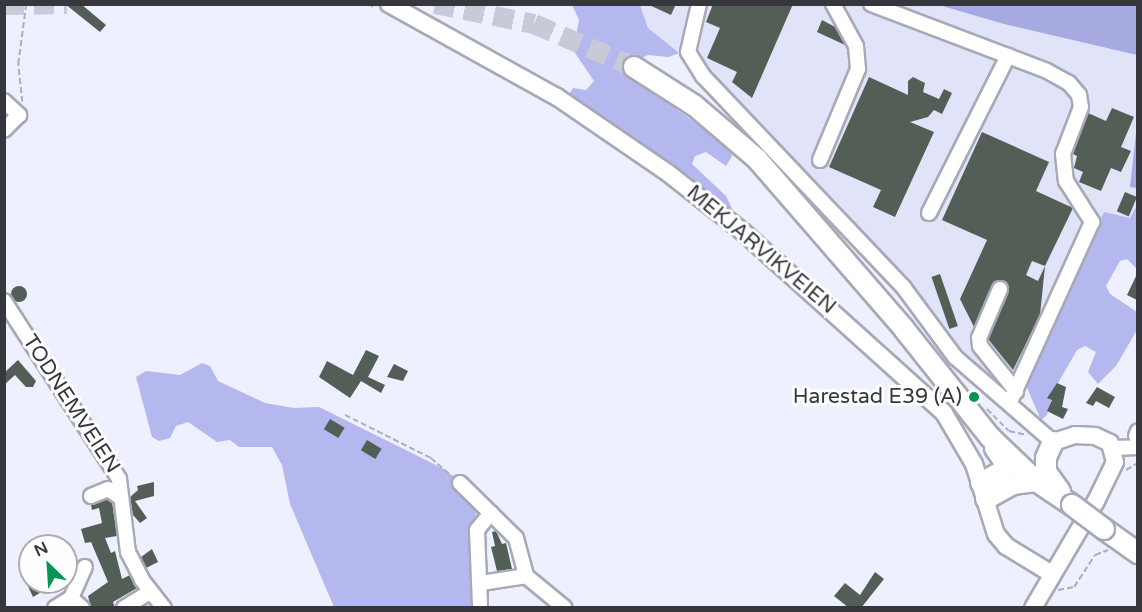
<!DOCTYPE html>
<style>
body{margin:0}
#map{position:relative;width:1142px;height:612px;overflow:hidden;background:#eeefff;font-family:"Varela Round",sans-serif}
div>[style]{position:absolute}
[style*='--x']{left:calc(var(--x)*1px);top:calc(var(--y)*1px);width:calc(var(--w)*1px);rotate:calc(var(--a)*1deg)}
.built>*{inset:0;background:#e1e3f9}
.forest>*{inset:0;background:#b4b8ef}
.water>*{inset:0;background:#a6aae0}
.building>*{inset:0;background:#535f56;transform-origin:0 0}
.round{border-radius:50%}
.highway-tunnel>*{height:20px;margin-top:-10px;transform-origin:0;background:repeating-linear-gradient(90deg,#c9cad8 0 20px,transparent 0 30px)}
.path>*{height:1.5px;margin-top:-0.75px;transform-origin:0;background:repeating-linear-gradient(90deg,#adaebb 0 6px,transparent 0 9px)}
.roads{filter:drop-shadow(2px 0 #a7a9b7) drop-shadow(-2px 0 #a7a9b7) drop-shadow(0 2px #a7a9b7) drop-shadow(0 -2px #a7a9b7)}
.minor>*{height:14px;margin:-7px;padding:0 7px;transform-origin:7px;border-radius:7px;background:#fff}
.major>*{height:16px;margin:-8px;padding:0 8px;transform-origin:8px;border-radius:8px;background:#fff}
.highway>*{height:20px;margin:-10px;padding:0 10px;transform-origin:10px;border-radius:10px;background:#fff}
.bridges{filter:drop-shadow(2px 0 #a7a9b7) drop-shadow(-2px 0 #a7a9b7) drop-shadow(0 2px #a7a9b7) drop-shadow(0 -2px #a7a9b7)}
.highway-bridge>*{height:20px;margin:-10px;padding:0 10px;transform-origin:10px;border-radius:10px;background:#fff}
.dots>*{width:16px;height:16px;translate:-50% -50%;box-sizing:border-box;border:3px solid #fefefe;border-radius:50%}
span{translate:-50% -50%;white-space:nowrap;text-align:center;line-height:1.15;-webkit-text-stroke:6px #fefefe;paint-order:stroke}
.street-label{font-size:21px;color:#36373d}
.poi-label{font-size:21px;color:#36373d}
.right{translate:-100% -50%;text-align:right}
.frame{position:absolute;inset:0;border:6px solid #36373d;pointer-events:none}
.north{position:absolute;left:18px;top:534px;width:60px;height:60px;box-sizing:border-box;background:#fefefe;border:2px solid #aeaeb1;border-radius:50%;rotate:335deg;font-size:16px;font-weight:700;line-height:24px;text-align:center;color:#36373d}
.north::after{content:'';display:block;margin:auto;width:21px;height:27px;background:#0a9453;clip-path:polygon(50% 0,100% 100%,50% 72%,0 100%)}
</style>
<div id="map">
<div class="built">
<div style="clip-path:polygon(640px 5px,939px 5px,1137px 55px,1137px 124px,1130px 187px,1137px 188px,1137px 205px,1130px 218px,1104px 213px,1037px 360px,1007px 389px,962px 357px,850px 216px,789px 153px,648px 28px)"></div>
</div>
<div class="forest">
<div style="clip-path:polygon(572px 5px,640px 5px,648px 28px,679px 53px,669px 57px,648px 55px,634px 62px,640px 83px,729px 147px,732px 156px,726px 166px,706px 152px,695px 156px,692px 164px,726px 196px,735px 215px,565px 112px,566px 99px,573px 88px,586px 90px,594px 81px,573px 50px,579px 20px)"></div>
<div style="clip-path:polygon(1137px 205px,1137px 269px,1127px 259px,1120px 261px,1106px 286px,1110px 294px,1137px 312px,1137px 330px,1116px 366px,1098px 384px,1088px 372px,1096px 352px,1085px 346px,1077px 350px,1054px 390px,1047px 415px,1041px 420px,1025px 383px,1104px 212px,1130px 218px)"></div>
<div style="clip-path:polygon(202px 363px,210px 366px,218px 381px,265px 403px,294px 408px,319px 407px,446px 470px,468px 492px,476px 511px,472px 579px,476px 607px,334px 607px,290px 504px,282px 465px,272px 447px,239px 447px,230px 440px,217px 442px,188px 422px,176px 426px,170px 438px,159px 441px,152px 437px,136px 377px,146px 371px,180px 375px)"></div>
</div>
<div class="water">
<div style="clip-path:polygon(939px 5px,1137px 5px,1137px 55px,1004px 24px)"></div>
<div style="clip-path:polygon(1137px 124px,1138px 188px,1136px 188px,1130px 187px)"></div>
</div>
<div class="building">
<div style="clip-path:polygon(65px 4px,81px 4px,106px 25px,100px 32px)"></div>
<div style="clip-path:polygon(647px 4px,676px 4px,671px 15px)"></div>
<div style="clip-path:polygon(713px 4px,793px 4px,752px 98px,732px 82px,737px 72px,707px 58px,720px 28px,706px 22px)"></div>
<div style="clip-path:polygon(822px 20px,835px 27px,845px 45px,817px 32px)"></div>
<div style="clip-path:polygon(869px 77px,908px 95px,908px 81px,913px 77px,925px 83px,923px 92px,939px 99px,944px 89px,952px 93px,942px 114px,934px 110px,928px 117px,910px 122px,934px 132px,895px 217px,873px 207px,881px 190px,829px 167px)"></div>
<div style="clip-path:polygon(1112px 108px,1134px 117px,1121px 147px,1131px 151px,1121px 172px,1111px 168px,1101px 191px,1079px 182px,1083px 172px,1074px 168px,1077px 156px,1073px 154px,1088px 113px,1106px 121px)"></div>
<div style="clip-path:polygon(evenodd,982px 132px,1049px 162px,1036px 191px,1073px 208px,1045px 266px,1040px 315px,1013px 370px,988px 339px,1008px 293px,1007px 283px,1000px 280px,992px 285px,974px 327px,960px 299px,987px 240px,942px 220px,982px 132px,1032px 261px,1045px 266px,1038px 281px,1026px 275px,1032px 261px)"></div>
<div style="left:1125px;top:192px;width:13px;height:21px;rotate:23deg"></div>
<div style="left:940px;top:274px;width:55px;height:9px;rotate:71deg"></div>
<div style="clip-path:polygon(1137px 274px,1137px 300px,1127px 295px)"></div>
<div class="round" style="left:11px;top:286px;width:16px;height:16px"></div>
<div style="clip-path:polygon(366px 350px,379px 356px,368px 377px,385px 385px,381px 393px,361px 381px,350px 398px,319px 377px,327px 361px,353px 375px)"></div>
<div style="clip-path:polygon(18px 360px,36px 381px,33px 387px,26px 387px,15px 375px,4px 385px,4px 373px)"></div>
<div style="clip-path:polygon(394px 364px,408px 371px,403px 381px,387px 377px)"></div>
<div style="clip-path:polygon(1057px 383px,1066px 387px,1062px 407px,1068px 409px,1063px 419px,1047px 411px,1052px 400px,1047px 398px)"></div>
<div style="clip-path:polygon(1097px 387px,1115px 397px,1109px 408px,1096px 401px,1093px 406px,1086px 403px)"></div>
<div style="left:330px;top:419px;width:17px;height:12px;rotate:31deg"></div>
<div style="left:367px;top:440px;width:17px;height:12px;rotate:31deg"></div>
<div style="clip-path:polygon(154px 482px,154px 496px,135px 501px,147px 518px,140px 523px,133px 515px,130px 497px,138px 490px,137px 486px)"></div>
<div style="clip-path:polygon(107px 499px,112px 502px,117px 536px,105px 538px,111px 553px,115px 551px,122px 579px,130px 575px,137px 588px,113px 602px,115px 608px,91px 608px,88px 596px,108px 582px,91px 542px,85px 543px,81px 529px,102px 523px,99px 508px,92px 510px,91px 505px)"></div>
<div style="clip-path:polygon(496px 531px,502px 544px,506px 543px,512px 569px,497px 571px,491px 547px,495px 546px,492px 532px)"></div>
<div style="clip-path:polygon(152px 549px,158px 562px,146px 568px,141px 557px)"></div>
<div style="clip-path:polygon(875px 572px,884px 579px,861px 608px,849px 608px,834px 596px,845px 583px,860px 595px)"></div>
<div style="clip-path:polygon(26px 582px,39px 582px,43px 591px,33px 597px)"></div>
</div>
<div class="highway-tunnel">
<div style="--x:435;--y:4;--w:101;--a:11.4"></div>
<div style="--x:534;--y:24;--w:109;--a:23.3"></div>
<div style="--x:4;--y:5;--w:63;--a:-0.9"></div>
</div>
<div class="path">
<div style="--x:368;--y:4;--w:9;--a:27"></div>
<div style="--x:22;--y:102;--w:38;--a:-96"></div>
<div style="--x:18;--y:64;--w:61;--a:-82.4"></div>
<div style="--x:987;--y:409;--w:31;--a:45"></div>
<div style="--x:1009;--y:431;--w:17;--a:13"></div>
<div style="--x:345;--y:415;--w:96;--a:26.6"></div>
<div style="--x:431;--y:458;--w:28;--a:41"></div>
<div style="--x:1126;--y:470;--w:14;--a:-30"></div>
<div style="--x:1058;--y:590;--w:16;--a:-11"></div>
<div style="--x:1074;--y:587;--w:38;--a:-57"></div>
<div style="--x:1095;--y:555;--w:14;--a:-21"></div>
</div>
<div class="roads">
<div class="minor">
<div style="--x:699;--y:4;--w:49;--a:102.9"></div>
<div style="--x:688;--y:52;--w:28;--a:58"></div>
<div style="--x:703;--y:76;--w:292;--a:46.5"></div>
<div style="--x:904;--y:288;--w:86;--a:53.5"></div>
<div style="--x:955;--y:357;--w:130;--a:40.9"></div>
<div style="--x:871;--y:4;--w:188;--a:20.8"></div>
<div style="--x:1047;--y:71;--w:25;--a:29"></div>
<div style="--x:1069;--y:83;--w:16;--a:50"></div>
<div style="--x:1079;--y:95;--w:12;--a:81"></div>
<div style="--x:1081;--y:107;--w:50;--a:111"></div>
<div style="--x:1063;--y:154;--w:27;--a:84"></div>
<div style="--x:1066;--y:181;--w:49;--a:57.6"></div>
<div style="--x:1092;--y:222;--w:198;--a:114.5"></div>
<div style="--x:4;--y:101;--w:21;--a:43"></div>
<div style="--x:19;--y:115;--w:21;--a:135"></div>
<div style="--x:820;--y:160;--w:99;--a:-67.3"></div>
<div style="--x:858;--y:69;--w:23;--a:-95"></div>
<div style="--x:856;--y:46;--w:48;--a:-118.7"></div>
<div style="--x:929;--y:213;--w:176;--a:-63.3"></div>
<div style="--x:1000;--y:289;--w:53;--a:113.2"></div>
<div style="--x:979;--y:338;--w:8;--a:83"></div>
<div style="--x:980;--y:346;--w:58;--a:51.3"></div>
<div style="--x:4;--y:301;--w:212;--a:57.1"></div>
<div style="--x:119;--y:479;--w:74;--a:83"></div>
<div style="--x:128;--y:552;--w:31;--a:63"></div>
<div style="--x:142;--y:580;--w:36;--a:52"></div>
<div style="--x:1136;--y:436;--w:5;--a:-68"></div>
<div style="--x:1113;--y:448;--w:25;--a:-2"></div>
<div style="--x:460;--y:483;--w:78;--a:44.5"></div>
<div style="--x:516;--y:538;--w:39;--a:75"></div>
<div style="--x:526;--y:576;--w:50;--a:39.4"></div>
<div style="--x:91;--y:496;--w:18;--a:-22"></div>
<div style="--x:108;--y:489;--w:14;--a:34"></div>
<div style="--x:481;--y:583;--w:46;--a:-8.8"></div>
<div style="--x:71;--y:598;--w:34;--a:-66"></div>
<div style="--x:480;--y:605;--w:75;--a:-92.3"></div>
<div style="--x:477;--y:530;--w:22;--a:-51"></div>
<div style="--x:55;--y:608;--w:19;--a:-32"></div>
<div style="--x:71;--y:598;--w:15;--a:42"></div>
<div style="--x:124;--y:608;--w:31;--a:-32"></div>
</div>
<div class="major">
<div style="--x:389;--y:4;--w:192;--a:29"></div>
<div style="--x:557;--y:97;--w:135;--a:34.4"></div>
<div style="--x:668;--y:173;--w:94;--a:38.1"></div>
<div style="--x:742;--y:231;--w:272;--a:42"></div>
<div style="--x:944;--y:413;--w:59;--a:59.5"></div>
<div style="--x:974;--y:464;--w:73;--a:72.6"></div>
<div style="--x:996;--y:534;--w:16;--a:50"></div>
<div style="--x:1006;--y:546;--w:54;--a:31.3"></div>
<div style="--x:1033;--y:608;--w:124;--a:-59.5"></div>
<div style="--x:1096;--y:501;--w:43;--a:-64"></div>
<div style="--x:1115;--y:462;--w:20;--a:-105"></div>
<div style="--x:1110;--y:443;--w:17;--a:-155"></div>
<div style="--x:1095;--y:436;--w:20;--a:-177"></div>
<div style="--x:1075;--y:435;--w:23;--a:162"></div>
</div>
<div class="highway">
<div style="--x:634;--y:67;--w:72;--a:32.6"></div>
<div style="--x:695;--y:106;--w:82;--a:40.5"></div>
<div style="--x:757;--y:159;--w:225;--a:49.1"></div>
<div style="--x:904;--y:329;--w:138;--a:51.5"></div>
<div style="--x:990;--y:437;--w:64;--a:43.7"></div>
<div style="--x:1036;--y:481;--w:43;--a:33.7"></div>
<div style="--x:1053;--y:442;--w:17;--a:114"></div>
<div style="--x:1046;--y:458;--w:14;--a:90"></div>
<div style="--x:1046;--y:472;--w:24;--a:54"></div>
<div style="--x:981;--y:483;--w:26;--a:-29"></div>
<div style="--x:1004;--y:470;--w:9;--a:-90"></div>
<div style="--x:1004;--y:461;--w:16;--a:-125"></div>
<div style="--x:986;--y:499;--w:31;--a:-29"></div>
<div style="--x:1013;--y:484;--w:23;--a:-7"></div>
<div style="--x:1104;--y:529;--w:42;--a:35.2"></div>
</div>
</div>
<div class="bridges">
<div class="highway-bridge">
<div style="--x:1072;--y:505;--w:40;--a:37"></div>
</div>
</div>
<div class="dots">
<div style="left:974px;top:397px;background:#0a9453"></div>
</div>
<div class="street-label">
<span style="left:761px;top:250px;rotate:40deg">MEKJARVIKVEIEN</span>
<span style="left:71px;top:404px;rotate:57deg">TODNEMVEIEN</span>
</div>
<div class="poi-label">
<span class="right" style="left:962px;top:397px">Harestad E39 (A)</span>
</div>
<div class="frame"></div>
<div class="north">N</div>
</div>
